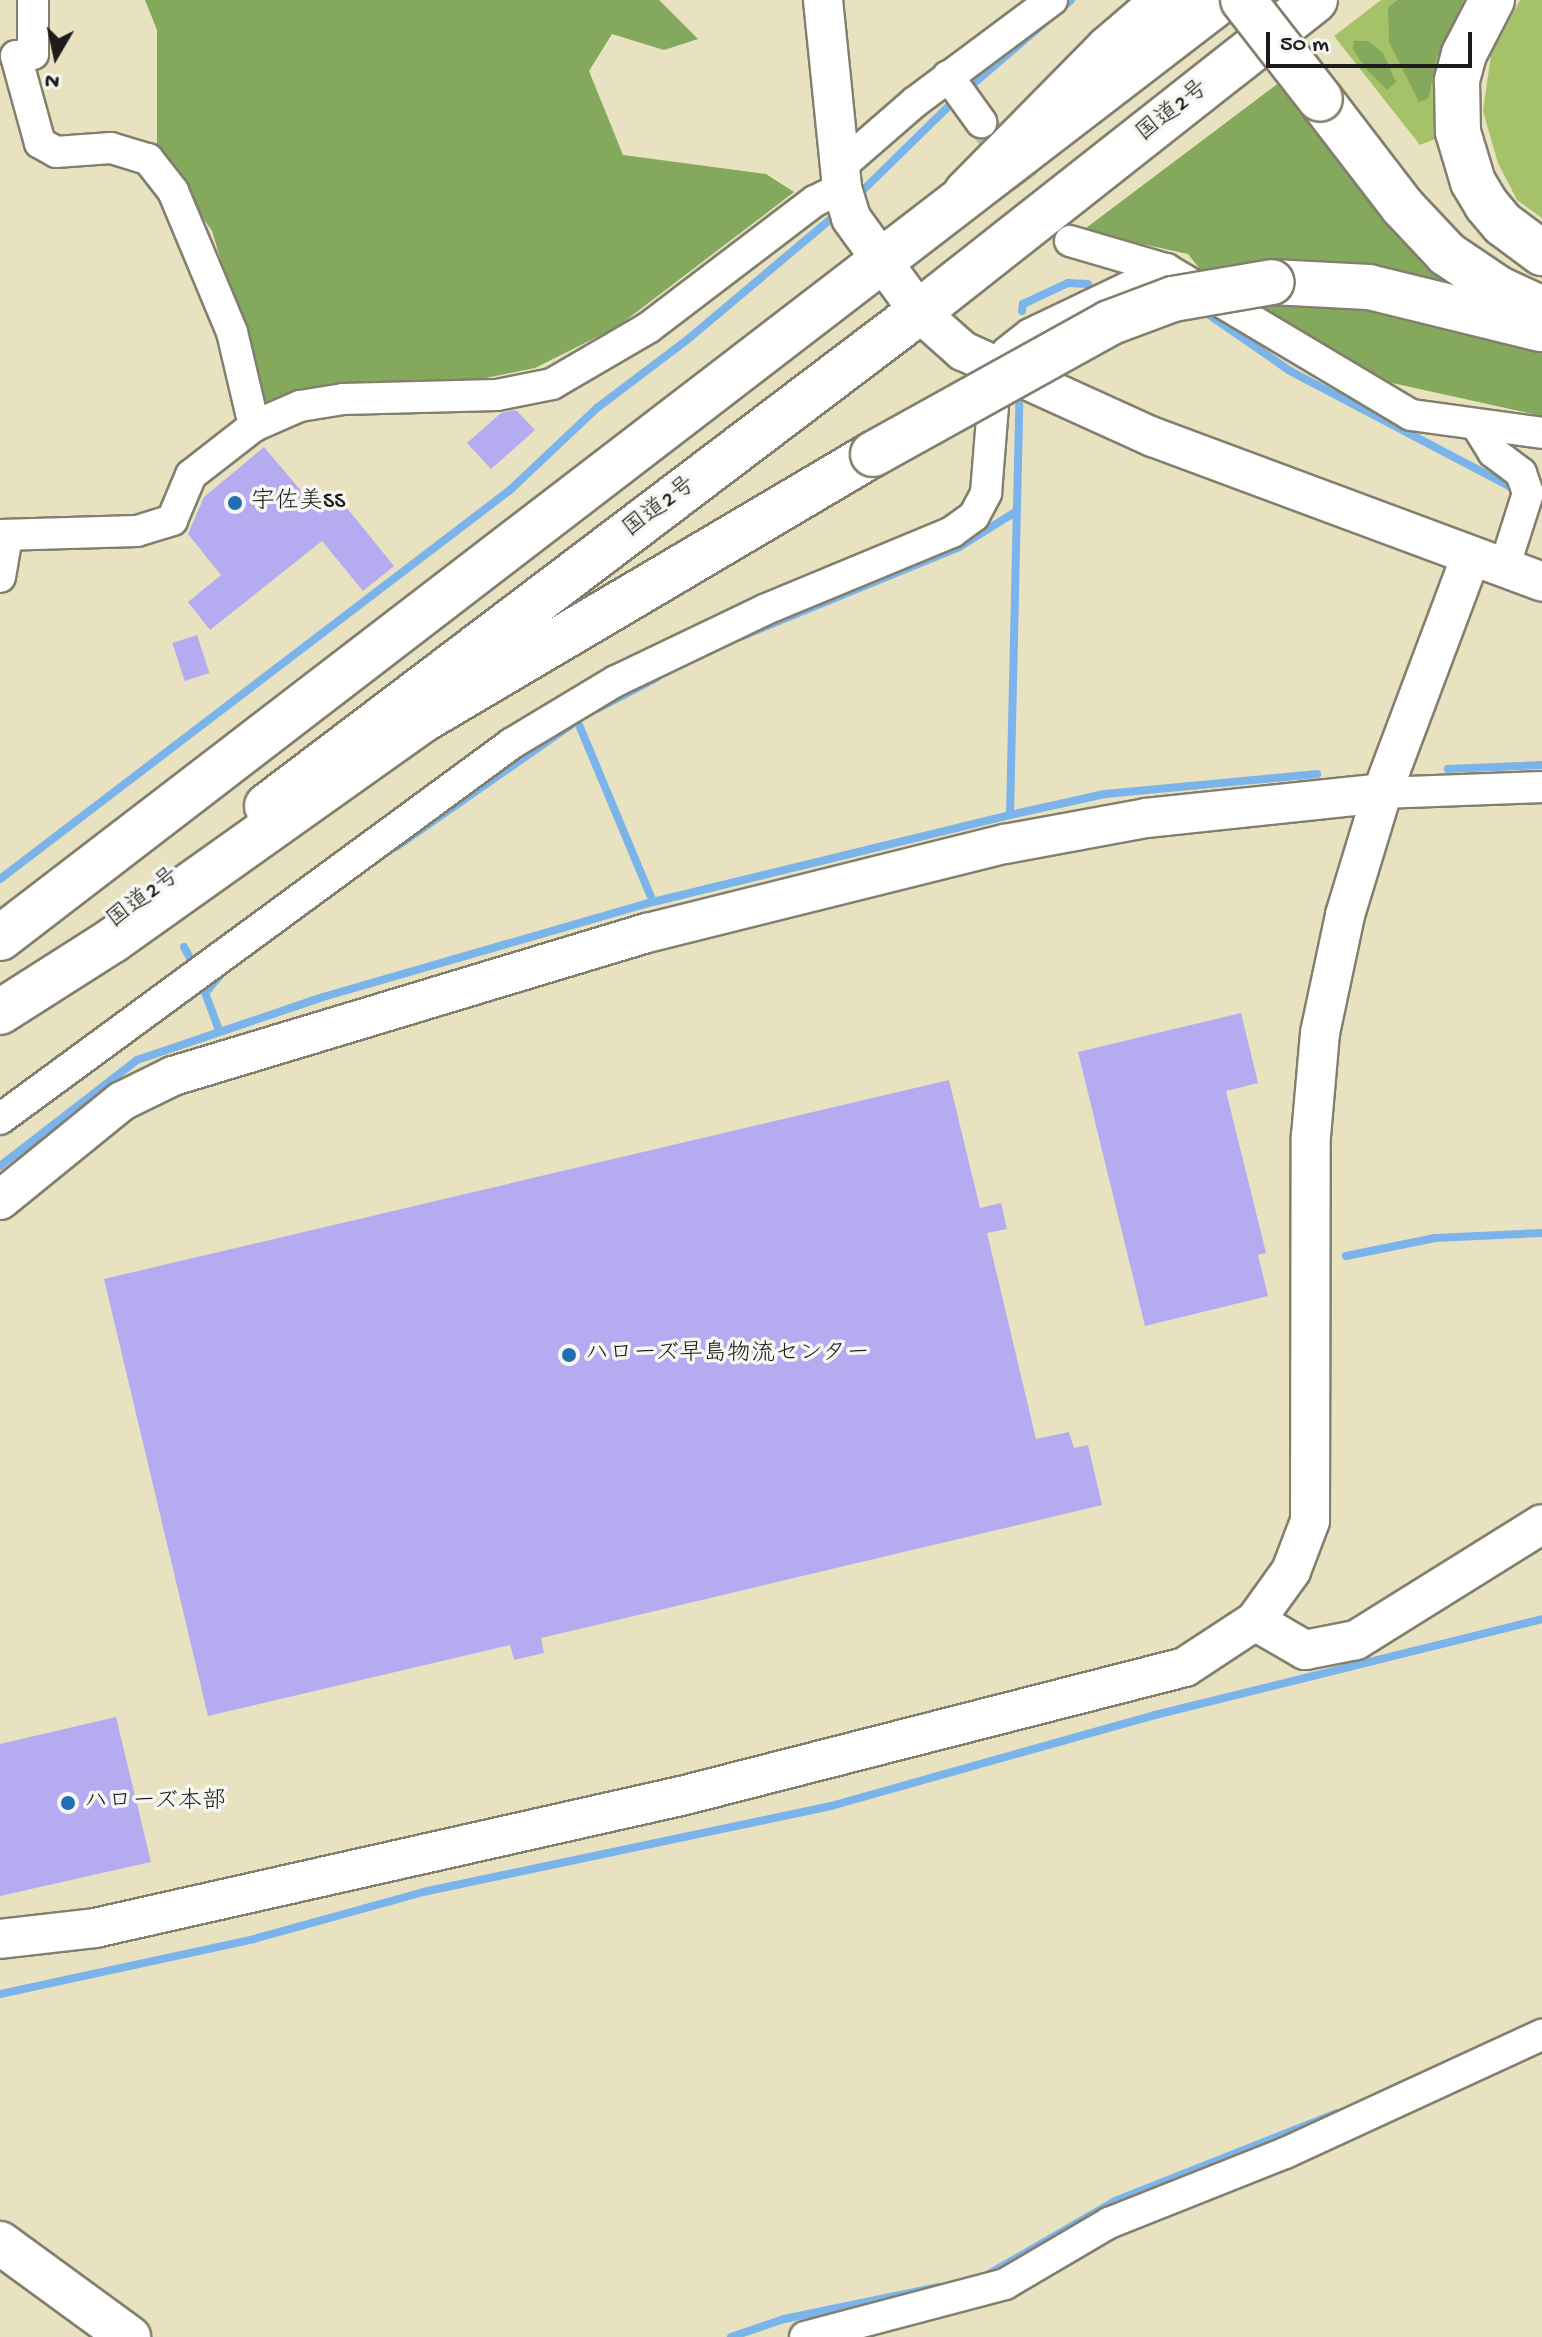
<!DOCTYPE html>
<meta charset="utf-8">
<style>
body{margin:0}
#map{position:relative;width:1542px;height:2337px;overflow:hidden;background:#e9e2c0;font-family:"Gochi Hand","Klee One",sans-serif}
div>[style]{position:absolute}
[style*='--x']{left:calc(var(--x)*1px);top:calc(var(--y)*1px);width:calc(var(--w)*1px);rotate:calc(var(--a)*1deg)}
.green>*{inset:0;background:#a6c268}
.forest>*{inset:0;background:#84a85c}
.stream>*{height:8px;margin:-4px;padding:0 4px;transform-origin:4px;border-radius:4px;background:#7bb3eb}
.building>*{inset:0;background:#b5abf0;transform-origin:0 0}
.minor-tunnel>*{height:30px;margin-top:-15px;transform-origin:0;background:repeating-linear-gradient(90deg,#c0ba9f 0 30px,transparent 0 45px)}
.roads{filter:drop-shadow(2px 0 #827f6e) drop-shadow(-2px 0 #827f6e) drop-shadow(0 2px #827f6e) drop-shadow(0 -2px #827f6e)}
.minor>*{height:30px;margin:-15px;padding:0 15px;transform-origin:15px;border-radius:15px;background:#fff}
.tertiary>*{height:38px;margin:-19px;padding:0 19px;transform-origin:19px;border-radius:19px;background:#fff}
.secondary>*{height:42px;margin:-21px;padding:0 21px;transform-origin:21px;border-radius:21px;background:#fff}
.trunk>*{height:44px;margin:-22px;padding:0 22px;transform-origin:22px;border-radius:22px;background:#fff}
.motorway>*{height:44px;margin:-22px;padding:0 22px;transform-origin:22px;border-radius:22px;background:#fff}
.bridges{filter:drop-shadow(2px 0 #827f6e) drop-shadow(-2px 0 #827f6e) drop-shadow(0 2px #827f6e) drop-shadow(0 -2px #827f6e)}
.motorway-bridge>*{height:44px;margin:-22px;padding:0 22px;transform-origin:22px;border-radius:22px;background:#fff}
.dots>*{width:22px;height:22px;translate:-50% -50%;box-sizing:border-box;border:4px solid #f6f6f2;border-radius:50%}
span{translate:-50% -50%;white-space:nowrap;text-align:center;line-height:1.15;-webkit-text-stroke:7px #f6f6f2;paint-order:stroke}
.street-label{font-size:24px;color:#1c1c1c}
.poi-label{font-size:24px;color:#1c1c1c}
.left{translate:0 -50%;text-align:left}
.north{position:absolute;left:16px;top:16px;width:80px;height:80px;-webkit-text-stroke:6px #f6f6f2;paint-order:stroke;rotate:189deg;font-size:22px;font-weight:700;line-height:32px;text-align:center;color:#1c1c1c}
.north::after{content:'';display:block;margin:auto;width:28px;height:36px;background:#1c1c1c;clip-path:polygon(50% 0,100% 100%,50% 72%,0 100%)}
.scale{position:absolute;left:1266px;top:32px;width:206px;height:36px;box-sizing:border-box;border:4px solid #1c1c1c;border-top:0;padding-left:10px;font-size:24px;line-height:28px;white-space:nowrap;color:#1c1c1c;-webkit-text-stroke:6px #f6f6f2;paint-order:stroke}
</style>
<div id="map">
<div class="green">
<div style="clip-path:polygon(1381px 0,1397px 0,1388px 7px,1429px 98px,1436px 60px,1464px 0,1474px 0,1440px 137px,1420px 145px,1334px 36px)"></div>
<div style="clip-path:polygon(1520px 0,1542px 0,1542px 218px,1517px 200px,1498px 163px,1483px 111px,1491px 55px)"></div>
</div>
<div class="forest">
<div style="clip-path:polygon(145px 0,659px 0,698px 39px,664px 50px,612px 34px,589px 71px,623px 155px,766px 174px,794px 192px,617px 327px,535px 368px,486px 378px,346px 387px,264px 403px,212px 231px,157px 151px,157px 30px)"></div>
<div style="clip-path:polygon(1397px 0,1464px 0,1436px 60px,1429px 98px,1419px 102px,1389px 42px,1388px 7px)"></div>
<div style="clip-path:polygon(1354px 41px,1368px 41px,1383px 53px,1396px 82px,1387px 90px,1366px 69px,1353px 49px)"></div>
<div style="clip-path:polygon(1280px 82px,1371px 201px,1447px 282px,1436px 289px,1203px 273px,1188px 254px,1082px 231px)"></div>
<div style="clip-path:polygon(1236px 296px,1322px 297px,1542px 348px,1542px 416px,1374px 379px)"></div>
</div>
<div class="stream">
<div style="--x:966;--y:90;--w:138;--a:-40.6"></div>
<div style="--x:854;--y:199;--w:143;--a:-44.4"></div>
<div style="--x:1202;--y:310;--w:107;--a:34.7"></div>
<div style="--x:1290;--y:371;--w:260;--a:27.7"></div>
<div style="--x:1022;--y:311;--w:7;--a:-82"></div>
<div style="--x:1023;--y:304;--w:50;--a:-25"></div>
<div style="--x:1068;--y:283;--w:20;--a:3"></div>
<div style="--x:740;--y:637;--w:237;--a:-22.3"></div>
<div style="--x:959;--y:547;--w:68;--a:-31.8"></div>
<div style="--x:597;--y:709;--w:67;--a:-27.7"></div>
<div style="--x:577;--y:720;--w:197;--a:67.3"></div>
<div style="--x:1448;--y:769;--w:94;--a:-2.4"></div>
<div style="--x:1010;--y:815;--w:410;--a:-88.7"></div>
<div style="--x:396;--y:847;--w:215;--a:-34.9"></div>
<div style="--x:0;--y:879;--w:641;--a:-37.33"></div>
<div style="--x:510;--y:490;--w:120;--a:-43.3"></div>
<div style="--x:597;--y:408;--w:113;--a:-37.1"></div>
<div style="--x:687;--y:340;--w:197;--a:-40.1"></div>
<div style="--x:184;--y:947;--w:13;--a:61"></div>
<div style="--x:204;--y:990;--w:43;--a:69.4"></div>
<div style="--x:206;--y:992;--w:26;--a:-50"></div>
<div style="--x:0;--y:1166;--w:173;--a:-37.7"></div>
<div style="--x:137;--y:1060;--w:196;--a:-18.7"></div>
<div style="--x:323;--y:997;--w:343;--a:-16.1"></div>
<div style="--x:653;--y:902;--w:367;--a:-13.7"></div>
<div style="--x:1010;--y:815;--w:97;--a:-12.5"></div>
<div style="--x:1105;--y:794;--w:213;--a:-5.4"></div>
<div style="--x:1346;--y:1256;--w:91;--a:-11.4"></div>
<div style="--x:1435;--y:1238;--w:107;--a:-2.7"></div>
<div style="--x:0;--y:1994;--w:260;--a:-12.2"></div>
<div style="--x:254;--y:1939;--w:175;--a:-15.5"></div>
<div style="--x:423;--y:1892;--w:417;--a:-11.9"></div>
<div style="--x:831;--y:1806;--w:337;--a:-15.7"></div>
<div style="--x:1155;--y:1715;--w:399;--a:-13.9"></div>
<div style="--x:987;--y:2275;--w:148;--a:-30"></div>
<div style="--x:1115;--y:2201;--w:239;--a:-21.6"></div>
<div style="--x:731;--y:2337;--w:56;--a:-18.8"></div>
<div style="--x:784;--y:2319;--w:158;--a:-11.7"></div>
</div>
<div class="building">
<div style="clip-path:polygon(516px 410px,535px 430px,491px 469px,467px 443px,501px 413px)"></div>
<div style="clip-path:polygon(264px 447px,319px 512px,338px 497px,394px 566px,363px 591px,322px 541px,210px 630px,188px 602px,221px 575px,188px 534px,204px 497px)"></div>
<div style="left:197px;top:635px;width:40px;height:26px;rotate:72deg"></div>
<div style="clip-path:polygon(1241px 1013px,1258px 1083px,1226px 1091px,1266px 1253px,1258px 1255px,1268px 1296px,1145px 1326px,1078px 1052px)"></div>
<div style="clip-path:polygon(949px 1080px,980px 1208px,1001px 1203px,1007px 1229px,987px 1233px,1036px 1439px,1069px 1432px,1074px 1448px,1088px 1445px,1102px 1505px,541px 1638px,544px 1653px,514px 1660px,510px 1645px,208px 1716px,104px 1279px)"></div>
<div style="clip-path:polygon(116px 1717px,151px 1862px,0 1896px,0 1744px)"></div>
</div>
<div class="minor-tunnel">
<div style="--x:981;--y:122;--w:130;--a:53.1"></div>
</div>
<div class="roads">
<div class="minor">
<div style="--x:33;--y:0;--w:54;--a:90"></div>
<div style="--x:33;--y:54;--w:17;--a:173"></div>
<div style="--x:16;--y:56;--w:90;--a:74.6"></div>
<div style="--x:40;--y:143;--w:18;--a:29"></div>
<div style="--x:56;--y:152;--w:55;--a:-4.2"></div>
<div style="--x:111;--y:148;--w:39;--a:17"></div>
<div style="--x:148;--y:159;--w:41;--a:52"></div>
<div style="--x:173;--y:191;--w:153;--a:67.3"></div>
<div style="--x:232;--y:332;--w:97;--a:76.8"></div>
<div style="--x:948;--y:76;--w:57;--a:54.3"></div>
<div style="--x:839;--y:168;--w:101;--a:-41"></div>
<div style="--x:915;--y:102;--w:171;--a:-36.7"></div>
<div style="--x:1070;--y:241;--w:100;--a:16.3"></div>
<div style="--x:1477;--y:426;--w:31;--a:58"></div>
<div style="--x:1493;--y:452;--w:35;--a:37"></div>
<div style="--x:1521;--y:473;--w:21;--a:71"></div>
<div style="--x:1528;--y:493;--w:79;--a:107.7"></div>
<div style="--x:0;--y:535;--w:137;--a:-1.7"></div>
<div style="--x:137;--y:531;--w:37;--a:-17"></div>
<div style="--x:172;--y:520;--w:49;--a:-67.1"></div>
<div style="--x:191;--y:475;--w:80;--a:-37.9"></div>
<div style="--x:254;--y:426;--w:50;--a:-23.5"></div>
<div style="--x:300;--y:406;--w:44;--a:-9.2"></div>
<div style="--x:343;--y:399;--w:154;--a:-1.5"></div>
<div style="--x:497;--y:395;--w:56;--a:-11.3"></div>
<div style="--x:552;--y:384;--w:111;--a:-30.3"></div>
<div style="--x:648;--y:328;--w:210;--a:-37.3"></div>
<div style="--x:815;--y:201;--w:30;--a:-26"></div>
<div style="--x:0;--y:577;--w:42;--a:-80.3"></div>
<div style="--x:1382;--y:793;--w:160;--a:-2.1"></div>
<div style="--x:0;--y:1119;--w:634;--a:-36.27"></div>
<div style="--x:511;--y:744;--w:122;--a:-31"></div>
<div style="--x:616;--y:681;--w:164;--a:-25.6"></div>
<div style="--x:764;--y:610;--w:204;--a:-22.5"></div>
<div style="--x:952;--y:532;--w:27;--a:-36"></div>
<div style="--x:974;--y:516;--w:26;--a:-62"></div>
<div style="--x:986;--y:493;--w:125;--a:-85.4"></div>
<div style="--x:996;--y:368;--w:19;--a:-55"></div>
<div style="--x:1007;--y:352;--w:29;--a:-38"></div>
<div style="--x:1030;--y:334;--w:151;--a:-25.5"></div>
<div style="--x:1166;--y:269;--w:285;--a:30.8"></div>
<div style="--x:1411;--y:415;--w:132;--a:7.8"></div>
<div style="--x:805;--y:2337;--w:207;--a:-14.8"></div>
<div style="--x:1005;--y:2284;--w:121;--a:-30.4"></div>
<div style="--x:1109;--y:2223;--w:189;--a:-21.7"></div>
<div style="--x:1285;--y:2153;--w:283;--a:-24.7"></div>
</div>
<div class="tertiary">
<div style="--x:823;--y:0;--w:189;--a:84.2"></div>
<div style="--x:842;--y:188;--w:31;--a:73"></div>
<div style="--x:851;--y:218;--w:116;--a:54.1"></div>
<div style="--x:919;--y:312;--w:59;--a:41.6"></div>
<div style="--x:963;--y:351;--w:209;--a:24.4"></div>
<div style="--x:1153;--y:437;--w:415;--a:20.4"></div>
<div style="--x:0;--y:1200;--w:157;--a:-39.1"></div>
<div style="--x:122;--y:1101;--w:57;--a:-26.1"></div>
<div style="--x:173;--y:1076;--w:495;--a:-16.8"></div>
<div style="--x:647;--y:933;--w:369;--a:-14"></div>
<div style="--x:1005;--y:844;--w:143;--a:-10.4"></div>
<div style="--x:1146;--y:818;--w:237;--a:-6"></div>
<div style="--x:1255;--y:1621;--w:62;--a:-54.2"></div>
<div style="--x:1291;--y:1571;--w:53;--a:-69.2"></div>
<div style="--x:1310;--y:1521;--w:385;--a:-89.9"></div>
<div style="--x:1311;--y:1136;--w:103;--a:-85"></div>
<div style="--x:1320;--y:1033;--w:121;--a:-78"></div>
<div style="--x:1345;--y:915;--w:127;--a:-73.1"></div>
<div style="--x:1382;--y:793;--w:253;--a:-69.4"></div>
<div style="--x:0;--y:1939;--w:96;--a:-6.6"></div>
<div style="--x:95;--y:1928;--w:605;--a:-12.7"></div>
<div style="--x:685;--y:1795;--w:516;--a:-14.36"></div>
<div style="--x:1185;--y:1667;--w:84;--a:-33.3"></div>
<div style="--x:1255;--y:1621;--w:58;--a:30.1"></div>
<div style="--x:1305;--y:1650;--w:52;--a:-11.1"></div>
<div style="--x:1356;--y:1640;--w:219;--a:-31.9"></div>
</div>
<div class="secondary">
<div style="--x:0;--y:2243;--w:160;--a:36.1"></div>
</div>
<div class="trunk">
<div style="--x:267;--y:806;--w:818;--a:-37.15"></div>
<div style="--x:919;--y:312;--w:504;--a:-38.23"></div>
<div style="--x:0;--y:938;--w:1540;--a:-37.53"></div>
</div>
<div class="motorway">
<div style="--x:1492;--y:0;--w:61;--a:117.4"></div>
<div style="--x:1464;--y:54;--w:28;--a:105"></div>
<div style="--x:1457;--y:81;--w:51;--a:88.9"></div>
<div style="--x:1458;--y:132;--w:52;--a:73.3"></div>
<div style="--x:1473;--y:182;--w:26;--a:59"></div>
<div style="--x:1486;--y:204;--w:26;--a:50"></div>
<div style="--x:1503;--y:224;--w:49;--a:36.6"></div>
<div style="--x:1320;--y:99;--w:135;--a:52.5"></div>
<div style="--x:1402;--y:206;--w:66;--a:46.8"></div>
<div style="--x:1447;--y:254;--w:63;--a:33.9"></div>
<div style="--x:1499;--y:289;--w:47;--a:24.9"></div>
<div style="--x:966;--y:193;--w:202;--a:-45.4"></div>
<div style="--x:1108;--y:49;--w:75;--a:-40.7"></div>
<div style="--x:1272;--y:282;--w:97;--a:3"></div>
<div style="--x:1369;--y:287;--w:176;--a:13.8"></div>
<div style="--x:0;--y:1012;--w:134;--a:-32.5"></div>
<div style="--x:113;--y:940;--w:378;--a:-35.4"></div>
<div style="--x:421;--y:721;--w:525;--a:-30.57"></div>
</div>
</div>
<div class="bridges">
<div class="motorway-bridge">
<div style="--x:1243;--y:0;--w:125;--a:52.1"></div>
<div style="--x:873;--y:454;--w:270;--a:-29"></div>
<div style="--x:1109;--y:323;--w:68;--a:-20.6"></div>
<div style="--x:1173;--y:299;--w:100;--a:-9.7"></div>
</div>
</div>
<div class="dots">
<div style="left:235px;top:503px;background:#1f6fb2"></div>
<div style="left:569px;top:1355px;background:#1f6fb2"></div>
<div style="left:68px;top:1803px;background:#1f6fb2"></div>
</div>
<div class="street-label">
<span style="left:1173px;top:112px;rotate:-38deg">国道2号</span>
<span style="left:660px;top:508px;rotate:-37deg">国道2号</span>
<span style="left:144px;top:899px;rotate:-37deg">国道2号</span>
</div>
<div class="poi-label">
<span class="left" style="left:251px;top:503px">宇佐美SS</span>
<span class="left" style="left:585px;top:1355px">ハローズ早島物流センター</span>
<span class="left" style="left:84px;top:1803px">ハローズ本部</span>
</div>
<div class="north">N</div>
<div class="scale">50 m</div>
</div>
